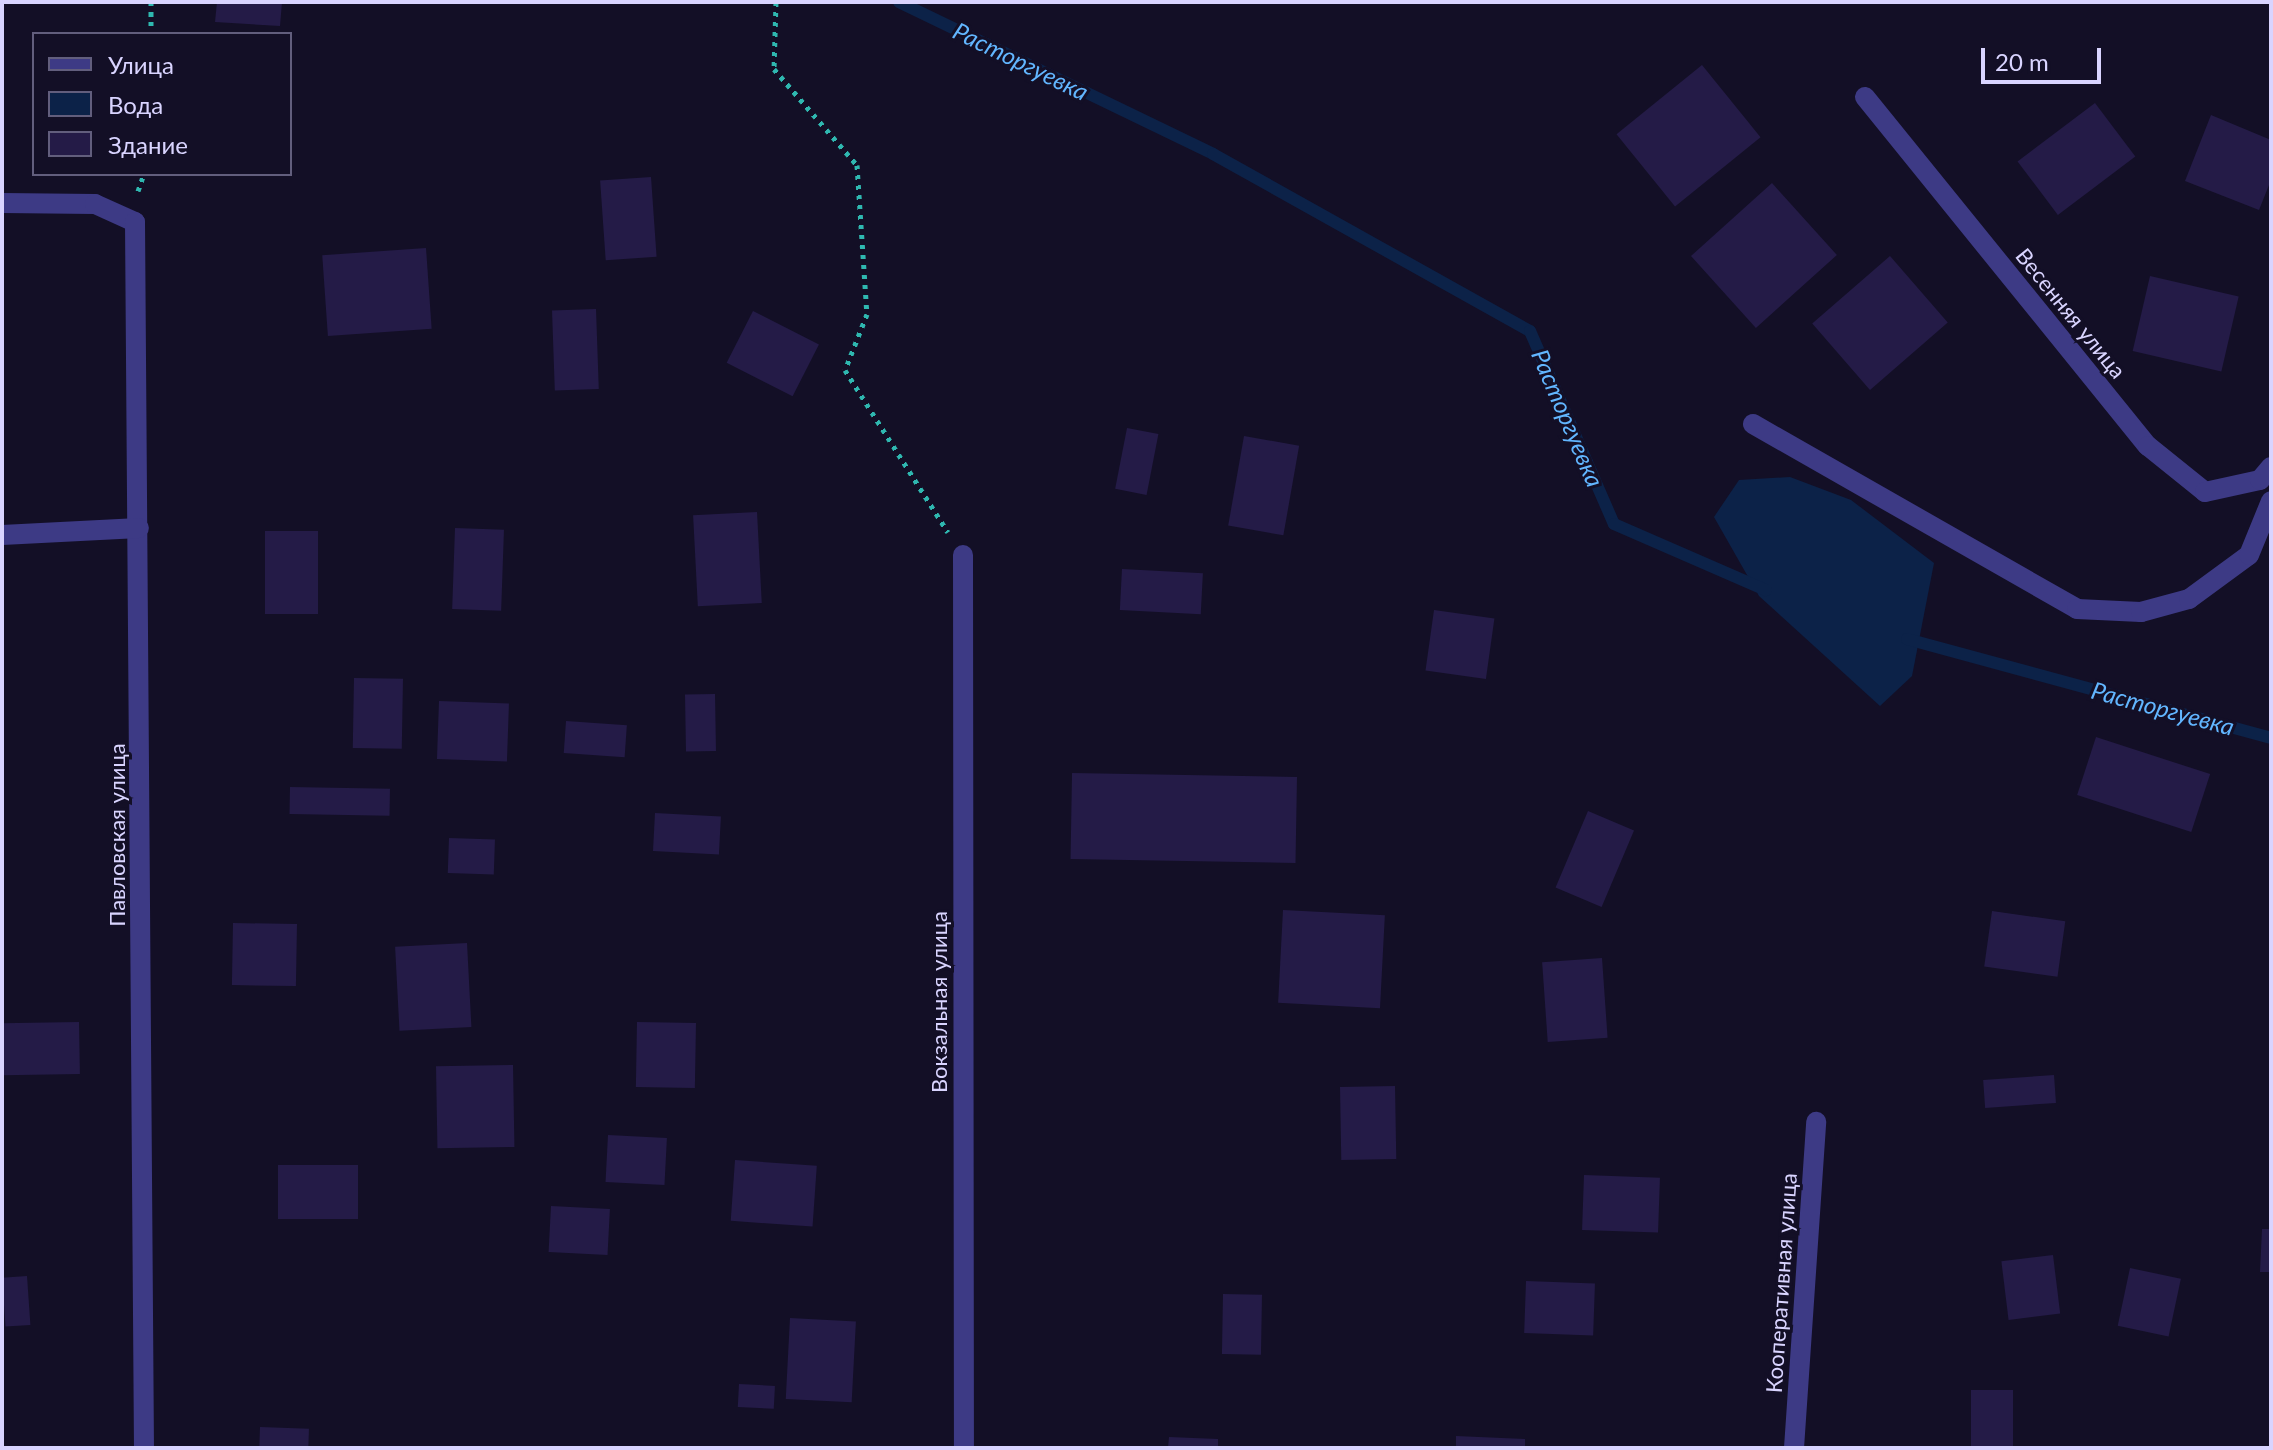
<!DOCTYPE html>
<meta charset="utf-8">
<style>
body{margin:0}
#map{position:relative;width:2273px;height:1450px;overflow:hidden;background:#130f26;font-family:Lato,sans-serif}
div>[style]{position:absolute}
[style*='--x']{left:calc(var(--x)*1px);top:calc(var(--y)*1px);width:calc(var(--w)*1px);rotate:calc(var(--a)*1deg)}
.water>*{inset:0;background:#0c2248}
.stream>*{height:12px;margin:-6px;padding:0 6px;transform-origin:6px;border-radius:6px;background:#0c2248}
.building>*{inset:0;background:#241b47;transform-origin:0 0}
.path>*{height:5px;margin-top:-2.5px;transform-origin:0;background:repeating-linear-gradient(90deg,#2fb8b0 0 4px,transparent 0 10px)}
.minor>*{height:20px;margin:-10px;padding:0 10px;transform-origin:10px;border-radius:10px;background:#3d3a85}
span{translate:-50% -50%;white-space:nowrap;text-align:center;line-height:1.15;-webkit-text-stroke:6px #130f26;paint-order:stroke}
.street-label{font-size:22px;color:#d9d4ff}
.water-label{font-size:24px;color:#62b6ff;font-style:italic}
.frame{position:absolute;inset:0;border:4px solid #d9d4ff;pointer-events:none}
.legend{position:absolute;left:32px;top:32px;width:260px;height:144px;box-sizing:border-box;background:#130f26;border:2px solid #625e7d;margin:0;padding:10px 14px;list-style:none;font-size:24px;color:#d9d4ff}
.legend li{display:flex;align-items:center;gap:16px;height:40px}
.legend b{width:40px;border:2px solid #625e7d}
.scale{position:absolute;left:1981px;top:48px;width:120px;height:36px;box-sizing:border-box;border:4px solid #d9d4ff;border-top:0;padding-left:10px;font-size:24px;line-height:28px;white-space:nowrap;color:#d9d4ff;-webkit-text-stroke:6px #130f26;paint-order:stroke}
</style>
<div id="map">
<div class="water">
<div style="clip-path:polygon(1790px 477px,1851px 500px,1934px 563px,1912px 676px,1880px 706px,1759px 596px,1714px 517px,1739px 480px)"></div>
</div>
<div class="stream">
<div style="--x:899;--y:2;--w:349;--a:25.8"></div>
<div style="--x:1213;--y:154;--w:363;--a:29.2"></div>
<div style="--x:1530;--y:331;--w:210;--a:66.5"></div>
<div style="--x:1614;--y:524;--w:166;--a:23.5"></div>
<div style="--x:1907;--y:639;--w:377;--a:15.2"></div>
</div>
<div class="building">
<div style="clip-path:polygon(217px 2px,282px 2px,280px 26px,215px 22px)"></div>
<div style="left:1702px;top:65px;width:93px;height:110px;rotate:51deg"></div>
<div style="left:2095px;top:103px;width:67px;height:97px;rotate:53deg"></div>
<div style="clip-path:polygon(2211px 115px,2271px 140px,2271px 180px,2259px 210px,2185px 181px)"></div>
<div style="left:651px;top:177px;width:80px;height:51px;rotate:86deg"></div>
<div style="left:1772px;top:183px;width:97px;height:109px;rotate:48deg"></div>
<div style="left:426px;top:248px;width:81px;height:104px;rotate:86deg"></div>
<div style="left:1890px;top:256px;width:88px;height:103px;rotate:49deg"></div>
<div style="left:2150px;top:276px;width:91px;height:77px;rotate:13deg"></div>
<div style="left:596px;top:309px;width:80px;height:44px;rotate:88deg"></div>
<div style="left:753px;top:311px;width:74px;height:58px;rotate:27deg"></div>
<div style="left:1127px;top:428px;width:32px;height:62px;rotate:11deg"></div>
<div style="left:1244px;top:436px;width:56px;height:91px;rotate:10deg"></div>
<div style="left:757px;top:512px;width:91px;height:64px;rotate:87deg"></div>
<div style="left:455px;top:528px;width:49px;height:81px;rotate:2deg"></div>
<div style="left:265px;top:531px;width:53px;height:83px"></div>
<div style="left:1122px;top:569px;width:81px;height:41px;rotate:3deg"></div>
<div style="left:1434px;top:610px;width:61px;height:61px;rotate:8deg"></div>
<div style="left:354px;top:678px;width:49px;height:70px;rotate:1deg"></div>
<div style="left:715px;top:694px;width:57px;height:30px;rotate:89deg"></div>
<div style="left:439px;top:701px;width:70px;height:58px;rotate:2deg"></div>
<div style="left:566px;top:721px;width:61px;height:32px;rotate:4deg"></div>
<div style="left:2096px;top:737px;width:120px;height:61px;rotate:18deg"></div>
<div style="left:1297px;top:777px;width:86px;height:225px;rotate:91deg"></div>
<div style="left:290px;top:787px;width:100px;height:27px;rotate:1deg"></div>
<div style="left:1588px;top:811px;width:50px;height:83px;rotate:23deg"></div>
<div style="left:655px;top:813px;width:66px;height:38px;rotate:3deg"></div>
<div style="left:449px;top:838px;width:46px;height:35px;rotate:2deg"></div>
<div style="left:1283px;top:910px;width:102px;height:93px;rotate:3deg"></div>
<div style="left:1992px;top:911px;width:74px;height:56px;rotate:8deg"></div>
<div style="left:233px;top:923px;width:64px;height:62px;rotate:1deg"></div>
<div style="left:467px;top:943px;width:84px;height:72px;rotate:87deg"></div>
<div style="left:1602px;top:958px;width:80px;height:60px;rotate:86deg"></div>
<div style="left:79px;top:1022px;width:52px;height:77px;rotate:89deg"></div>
<div style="left:637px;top:1022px;width:59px;height:65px;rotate:1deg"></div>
<div style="left:513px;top:1065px;width:82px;height:77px;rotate:89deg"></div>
<div style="left:2054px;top:1075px;width:28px;height:71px;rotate:86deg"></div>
<div style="left:1395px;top:1086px;width:73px;height:55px;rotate:89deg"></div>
<div style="left:608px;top:1135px;width:59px;height:47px;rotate:3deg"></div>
<div style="left:735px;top:1160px;width:82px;height:61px;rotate:4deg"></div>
<div style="left:278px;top:1165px;width:80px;height:54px"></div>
<div style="left:1584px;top:1175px;width:76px;height:55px;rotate:2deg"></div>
<div style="left:551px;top:1206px;width:59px;height:46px;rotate:3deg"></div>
<div style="clip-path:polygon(2262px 1229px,2271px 1229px,2271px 1272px,2260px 1272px)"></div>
<div style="left:2053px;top:1255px;width:59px;height:52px;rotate:83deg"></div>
<div style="left:2130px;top:1268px;width:52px;height:59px;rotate:12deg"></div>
<div style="left:27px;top:1276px;width:49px;height:25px;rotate:86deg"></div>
<div style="left:1526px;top:1281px;width:69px;height:52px;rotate:2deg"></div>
<div style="left:1223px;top:1294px;width:39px;height:60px;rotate:1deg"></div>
<div style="left:790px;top:1318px;width:66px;height:81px;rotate:3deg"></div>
<div style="left:739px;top:1384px;width:36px;height:23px;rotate:3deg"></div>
<div style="left:1971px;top:1390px;width:42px;height:58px"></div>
<div style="left:260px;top:1427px;width:49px;height:21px;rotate:2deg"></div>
<div style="clip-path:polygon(1456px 1436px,1525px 1439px,1525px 1448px,1456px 1448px)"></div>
<div style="clip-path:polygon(1169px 1437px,1218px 1439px,1218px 1448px,1168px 1448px)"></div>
</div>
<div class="path">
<div style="--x:151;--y:2;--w:32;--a:90"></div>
<div style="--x:776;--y:2;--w:67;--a:91.7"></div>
<div style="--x:774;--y:69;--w:127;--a:49.2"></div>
<div style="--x:857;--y:165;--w:149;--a:86.2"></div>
<div style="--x:867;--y:314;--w:60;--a:111.4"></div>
<div style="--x:845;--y:370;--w:192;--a:57.6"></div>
<div style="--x:138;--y:191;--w:18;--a:-71"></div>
</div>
<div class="minor">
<div style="--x:1865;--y:97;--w:449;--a:51"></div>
<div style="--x:2148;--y:446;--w:73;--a:38.9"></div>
<div style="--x:2205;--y:492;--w:56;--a:-12.3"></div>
<div style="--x:2260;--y:480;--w:17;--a:-50"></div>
<div style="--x:2;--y:203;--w:93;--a:0.6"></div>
<div style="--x:95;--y:204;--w:44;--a:24.2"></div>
<div style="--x:135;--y:222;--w:1226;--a:89.58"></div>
<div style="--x:1753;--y:424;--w:373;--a:29.7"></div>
<div style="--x:2077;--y:609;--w:64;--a:2.7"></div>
<div style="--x:2141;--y:612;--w:50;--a:-15.2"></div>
<div style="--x:2189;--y:599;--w:74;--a:-36.3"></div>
<div style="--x:2249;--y:555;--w:58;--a:-67.8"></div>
<div style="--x:2;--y:535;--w:137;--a:-2.9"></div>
<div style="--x:963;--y:555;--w:893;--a:89.94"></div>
<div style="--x:1794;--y:1448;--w:327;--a:-86.1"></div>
</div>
<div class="street-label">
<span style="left:2071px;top:313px;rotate:51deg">Весенняя улица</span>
<span style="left:117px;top:835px;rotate:-90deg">Павловская улица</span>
<span style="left:939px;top:1002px;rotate:-90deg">Вокзальная улица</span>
<span style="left:1781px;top:1283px;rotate:-86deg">Кооперативная улица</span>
</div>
<div class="water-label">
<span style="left:1021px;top:61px;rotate:26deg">Расторгуевка</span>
<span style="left:1568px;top:418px;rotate:67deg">Расторгуевка</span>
<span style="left:2163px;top:708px;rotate:15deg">Расторгуевка</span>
</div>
<div class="frame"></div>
<ul class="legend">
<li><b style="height:10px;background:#3d3a85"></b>Улица</li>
<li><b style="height:22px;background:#0c2248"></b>Вода</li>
<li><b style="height:22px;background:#241b47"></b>Здание</li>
</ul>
<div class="scale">20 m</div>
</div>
